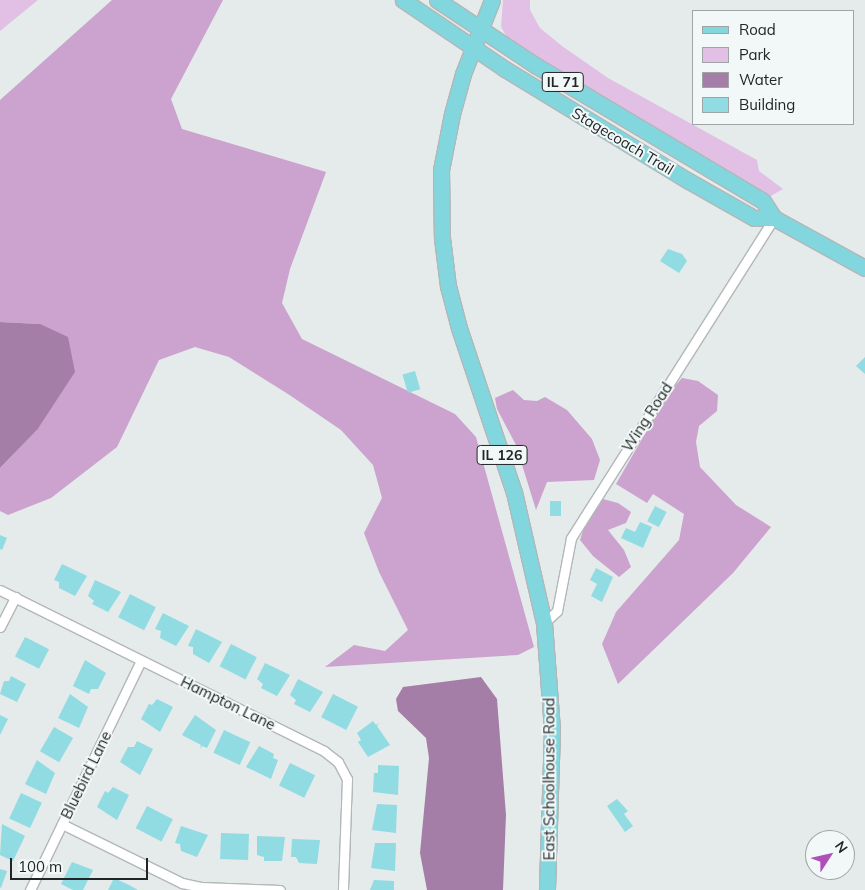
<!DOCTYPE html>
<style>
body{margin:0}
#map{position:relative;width:865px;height:890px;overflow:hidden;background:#e5eaeb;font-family:Mulish,sans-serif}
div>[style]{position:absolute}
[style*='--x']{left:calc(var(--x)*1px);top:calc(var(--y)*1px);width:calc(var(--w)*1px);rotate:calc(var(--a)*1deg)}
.green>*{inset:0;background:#e2c0e5}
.forest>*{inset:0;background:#cba3ce}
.water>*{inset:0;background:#a47ea7}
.building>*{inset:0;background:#91dbe2;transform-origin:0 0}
.roads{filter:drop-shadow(1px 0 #b2b7b8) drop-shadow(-1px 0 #b2b7b8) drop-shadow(0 1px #b2b7b8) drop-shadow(0 -1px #b2b7b8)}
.street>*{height:9px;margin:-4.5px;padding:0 4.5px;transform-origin:4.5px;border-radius:4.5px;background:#fff}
.primary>*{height:15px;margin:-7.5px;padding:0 7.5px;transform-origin:7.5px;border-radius:7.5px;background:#82d7de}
span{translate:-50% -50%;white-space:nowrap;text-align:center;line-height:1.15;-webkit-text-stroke:4px #f2f8f8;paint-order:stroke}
.shield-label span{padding:1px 4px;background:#f2f8f8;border:1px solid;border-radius:4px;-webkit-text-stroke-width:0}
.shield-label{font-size:14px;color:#222525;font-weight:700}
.street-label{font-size:15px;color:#222525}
.legend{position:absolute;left:692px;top:10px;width:162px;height:115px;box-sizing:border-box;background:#f2f8f8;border:1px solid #9fa4a4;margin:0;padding:6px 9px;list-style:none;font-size:15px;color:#222525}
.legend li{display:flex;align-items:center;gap:10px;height:25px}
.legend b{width:25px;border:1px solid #9fa4a4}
.north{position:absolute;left:805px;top:830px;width:50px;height:50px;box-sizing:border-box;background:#f2f8f8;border:1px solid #9fa4a4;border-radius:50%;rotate:55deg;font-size:14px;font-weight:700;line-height:20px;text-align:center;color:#222525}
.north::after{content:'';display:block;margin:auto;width:18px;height:22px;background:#af50b9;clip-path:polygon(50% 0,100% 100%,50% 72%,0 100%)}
.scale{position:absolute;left:10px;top:858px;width:138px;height:22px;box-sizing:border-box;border:2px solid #222525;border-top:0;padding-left:6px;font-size:15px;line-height:18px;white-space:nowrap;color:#222525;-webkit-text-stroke:4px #f2f8f8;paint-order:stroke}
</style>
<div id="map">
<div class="green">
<div style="clip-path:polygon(0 0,38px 0,0 31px)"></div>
<div style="clip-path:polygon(503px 0,530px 0,530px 10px,540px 28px,562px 46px,608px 78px,757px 160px,759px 171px,783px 189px,769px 197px,508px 39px,501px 27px)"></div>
</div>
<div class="forest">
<div style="clip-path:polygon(112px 0,223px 0,171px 99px,182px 129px,326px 172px,290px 269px,282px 303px,302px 339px,455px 414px,476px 437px,534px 647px,518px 655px,325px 667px,354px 645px,385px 651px,408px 630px,379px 572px,364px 533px,382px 498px,373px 465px,341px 430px,288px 394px,229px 357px,195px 347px,159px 360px,117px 447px,51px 498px,8px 515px,0 511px,0 468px,37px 430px,40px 324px,0 322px,0 100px)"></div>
<div style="clip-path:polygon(682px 378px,698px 381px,718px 395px,717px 411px,699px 426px,696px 442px,700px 467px,736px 505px,771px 527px,733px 573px,618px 684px,602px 644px,616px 612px,679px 540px,684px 514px,653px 494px,647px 503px,616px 484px,668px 394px)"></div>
<div style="clip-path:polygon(513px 390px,524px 400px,537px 401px,545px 397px,567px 410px,592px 439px,600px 460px,594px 480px,547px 482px,536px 510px,516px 445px,497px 409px,495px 398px)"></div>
<div style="clip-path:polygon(603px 499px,618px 503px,631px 512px,626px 523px,608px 530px,624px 550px,631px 567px,619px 577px,593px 556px,580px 540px,585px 525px)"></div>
</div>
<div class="water">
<div style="clip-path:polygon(0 322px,40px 324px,68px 337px,75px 372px,37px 430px,0 468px)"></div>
<div style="clip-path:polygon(481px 677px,497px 699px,506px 815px,503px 890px,427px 890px,420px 853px,429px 758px,426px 738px,398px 711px,396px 699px,403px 687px)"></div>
</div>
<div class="building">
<div style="clip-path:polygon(668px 249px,682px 254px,687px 261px,679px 273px,660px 261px)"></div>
<div style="clip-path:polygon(865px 357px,865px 374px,856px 366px)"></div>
<div style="left:415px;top:371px;width:19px;height:13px;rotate:74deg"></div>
<div style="left:550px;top:501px;width:11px;height:15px"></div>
<div style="left:655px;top:506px;width:13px;height:17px;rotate:27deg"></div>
<div style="clip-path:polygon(640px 522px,652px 527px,643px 548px,621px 538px,626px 528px,635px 532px)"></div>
<div style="clip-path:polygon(0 535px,7px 538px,2px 550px,0 549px)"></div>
<div style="clip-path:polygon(62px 564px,87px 576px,75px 596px,59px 588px,59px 582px,54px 580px)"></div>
<div style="clip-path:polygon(596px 568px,613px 577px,602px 602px,591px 596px,597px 584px,590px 580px)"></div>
<div style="clip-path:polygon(95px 580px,121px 592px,108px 612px,92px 604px,94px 601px,88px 596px)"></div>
<div style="left:130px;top:594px;width:29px;height:26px;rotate:27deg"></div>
<div style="clip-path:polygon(163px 613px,189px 626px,176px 646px,160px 638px,161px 631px,155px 629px)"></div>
<div style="clip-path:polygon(196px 629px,222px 642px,209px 663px,193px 654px,193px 647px,188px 646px)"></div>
<div style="left:25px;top:637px;width:27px;height:22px;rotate:27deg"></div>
<div style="left:231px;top:644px;width:29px;height:25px;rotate:27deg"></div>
<div style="clip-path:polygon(85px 660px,106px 673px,98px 689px,91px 689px,89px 694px,73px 686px)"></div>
<div style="clip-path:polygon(265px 663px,290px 675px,277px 696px,261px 688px,263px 684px,257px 679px)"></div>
<div style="clip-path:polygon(11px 676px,26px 684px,17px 702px,0 694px,4px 681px,9px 681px)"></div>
<div style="clip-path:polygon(298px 679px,323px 692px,310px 712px,294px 704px,296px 700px,290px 695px)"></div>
<div style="clip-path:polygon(70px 694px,88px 707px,79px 728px,58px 718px)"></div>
<div style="left:333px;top:694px;width:28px;height:26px;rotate:27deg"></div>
<div style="clip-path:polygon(157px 699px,173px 707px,160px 732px,141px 719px,149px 704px,152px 705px)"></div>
<div style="clip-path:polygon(0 715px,8px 719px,0 735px)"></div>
<div style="clip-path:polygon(195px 715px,216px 730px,207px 748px,202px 746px,200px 749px,201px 745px,182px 735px)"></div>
<div style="clip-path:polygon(373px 721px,376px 725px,379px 723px,377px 726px,390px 745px,368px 757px,358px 742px,361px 740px,357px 733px)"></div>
<div style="left:54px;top:727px;width:22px;height:28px;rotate:30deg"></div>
<div style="left:224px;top:730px;width:29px;height:25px;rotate:25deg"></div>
<div style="clip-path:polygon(137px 741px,153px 749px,140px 775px,120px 762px,128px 747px,134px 747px)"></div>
<div style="clip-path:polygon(259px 746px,274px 754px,273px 758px,278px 760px,271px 779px,246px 767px)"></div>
<div style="clip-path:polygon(37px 760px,55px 773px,46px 794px,25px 784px)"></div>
<div style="left:290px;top:763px;width:28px;height:25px;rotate:26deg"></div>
<div style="clip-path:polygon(378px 765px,399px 766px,398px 795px,373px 792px,374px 773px,378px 773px)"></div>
<div style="clip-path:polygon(113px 787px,129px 795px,117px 820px,97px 807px,105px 791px,108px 793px)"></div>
<div style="left:21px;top:793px;width:23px;height:28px;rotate:25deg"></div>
<div style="clip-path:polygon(617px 799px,628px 811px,624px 814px,633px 826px,625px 832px,607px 806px)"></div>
<div style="clip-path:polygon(377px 804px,397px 805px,396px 833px,372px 830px)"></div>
<div style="left:147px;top:806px;width:29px;height:25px;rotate:27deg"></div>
<div style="clip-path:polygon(2px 824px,25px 836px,13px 861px,0 855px)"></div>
<div style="clip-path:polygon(181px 826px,208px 835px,197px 857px,181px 851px,180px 844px,175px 843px)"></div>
<div style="left:221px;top:833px;width:28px;height:26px;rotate:2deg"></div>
<div style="clip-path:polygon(257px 836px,285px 837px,282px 861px,264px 861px,264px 857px,257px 855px)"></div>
<div style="clip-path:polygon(292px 839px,320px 840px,317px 864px,299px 863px,296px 857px,291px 857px)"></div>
<div style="clip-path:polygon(375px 843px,396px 843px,395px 871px,371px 868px)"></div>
<div style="clip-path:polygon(72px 862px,93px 870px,83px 890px,73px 890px,61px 884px)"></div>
<div style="clip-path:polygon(0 869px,7px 871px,1px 888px,0 887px)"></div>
<div style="clip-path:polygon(114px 878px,129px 885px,138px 890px,108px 890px)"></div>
<div style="clip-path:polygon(374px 880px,394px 881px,394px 890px,370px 890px)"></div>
</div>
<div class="roads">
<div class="street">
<div style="--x:0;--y:590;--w:362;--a:26.4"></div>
<div style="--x:324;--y:751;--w:18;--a:38"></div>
<div style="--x:338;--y:762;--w:19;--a:62"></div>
<div style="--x:347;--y:779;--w:111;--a:92.1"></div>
<div style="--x:544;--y:623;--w:18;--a:-43"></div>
<div style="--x:557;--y:611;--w:74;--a:-79.1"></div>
<div style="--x:571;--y:538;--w:379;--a:-57.6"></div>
<div style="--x:0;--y:627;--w:34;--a:-63"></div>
<div style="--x:62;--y:824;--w:134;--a:26.2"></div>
<div style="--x:182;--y:883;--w:19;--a:12"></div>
<div style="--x:201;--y:887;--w:79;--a:2.2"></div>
<div style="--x:30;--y:890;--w:255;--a:-64.2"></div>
</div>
<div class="primary">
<div style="--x:403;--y:0;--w:123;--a:34.1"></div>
<div style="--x:505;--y:69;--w:213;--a:31.4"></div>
<div style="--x:687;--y:180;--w:77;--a:29.6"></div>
<div style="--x:754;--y:218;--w:20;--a:0"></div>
<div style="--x:774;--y:218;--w:104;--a:28.8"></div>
<div style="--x:437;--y:0;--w:118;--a:33.6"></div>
<div style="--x:535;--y:65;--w:265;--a:30.8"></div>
<div style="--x:763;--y:201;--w:20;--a:57"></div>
<div style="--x:492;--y:0;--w:79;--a:111.4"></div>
<div style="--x:463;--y:74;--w:41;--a:105.4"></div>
<div style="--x:452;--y:114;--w:57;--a:101.1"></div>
<div style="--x:441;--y:170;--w:68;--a:89.2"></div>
<div style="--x:442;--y:238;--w:48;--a:82.9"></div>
<div style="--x:448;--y:286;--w:43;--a:75.3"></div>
<div style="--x:459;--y:328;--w:173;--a:71.5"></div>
<div style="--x:514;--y:492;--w:134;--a:77.1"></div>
<div style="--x:544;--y:623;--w:106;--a:85.7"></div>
<div style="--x:552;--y:729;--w:161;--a:91.8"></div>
</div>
</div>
<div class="shield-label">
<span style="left:563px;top:82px">IL 71</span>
<span style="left:502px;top:455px">IL 126</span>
</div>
<div class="street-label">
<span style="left:623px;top:141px;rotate:31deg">Stagecoach Trail</span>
<span style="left:647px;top:417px;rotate:-57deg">Wing Road</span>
<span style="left:228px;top:703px;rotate:26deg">Hampton Lane</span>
<span style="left:86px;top:775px;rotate:-64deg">Bluebird Lane</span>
<span style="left:549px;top:779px;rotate:-90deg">East Schoolhouse Road</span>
</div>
<ul class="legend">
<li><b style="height:6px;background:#82d7de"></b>Road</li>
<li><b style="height:14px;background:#e2c0e5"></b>Park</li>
<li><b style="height:14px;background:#a47ea7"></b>Water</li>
<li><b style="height:14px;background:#91dbe2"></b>Building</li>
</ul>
<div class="north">N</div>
<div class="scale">100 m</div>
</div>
